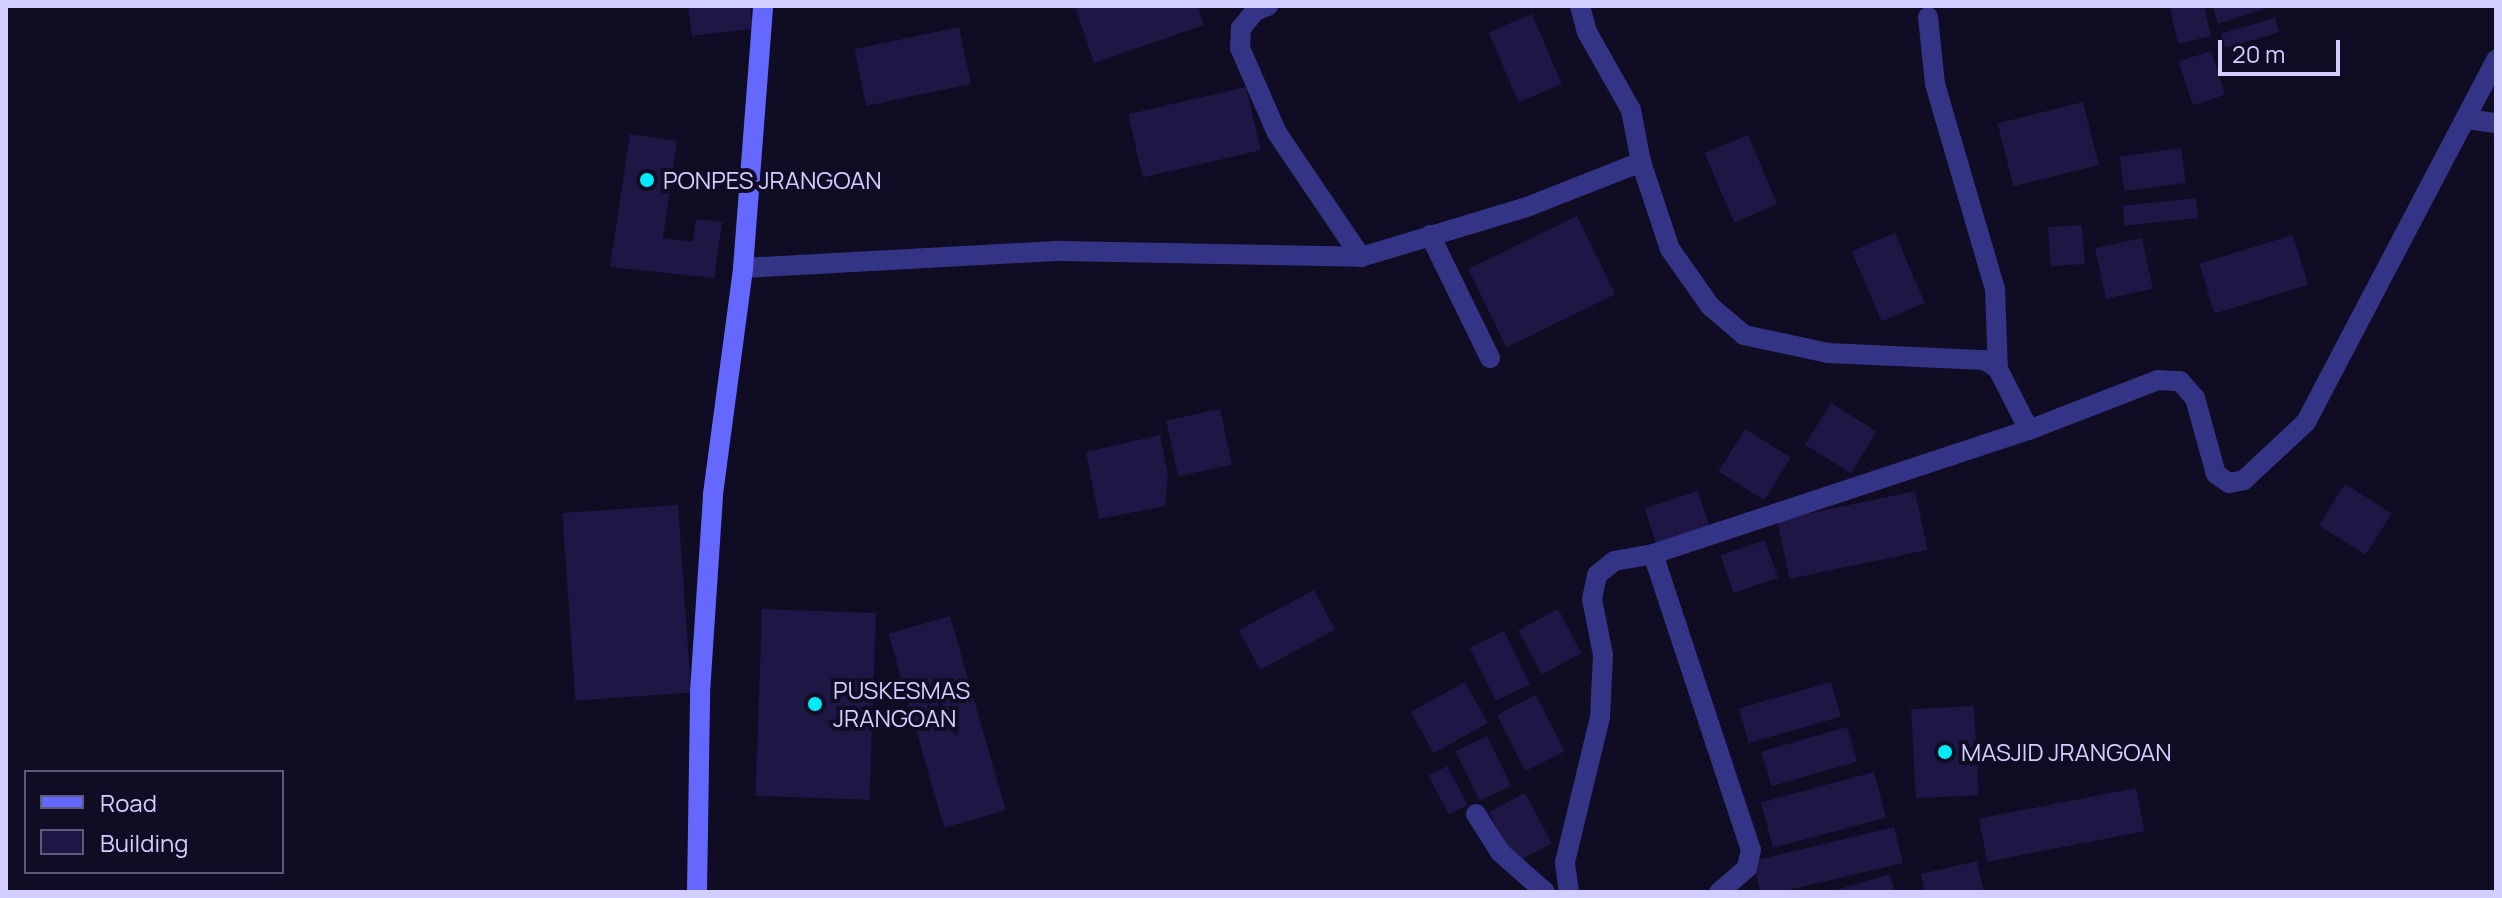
<!DOCTYPE html>
<style>
body{margin:0}
#map{position:relative;width:2502px;height:898px;overflow:hidden;background:#0f0c23;font-family:Manrope,sans-serif}
div>[style]{position:absolute}
[style*='--x']{left:calc(var(--x)*1px);top:calc(var(--y)*1px);width:calc(var(--w)*1px);rotate:calc(var(--a)*1deg)}
.building>*{inset:0;background:#1e1746;transform-origin:0 0}
.street>*{height:20px;margin:-10px;padding:0 10px;transform-origin:10px;border-radius:10px;background:#343486}
.secondary>*{height:20px;margin:-10px;padding:0 10px;transform-origin:10px;border-radius:10px;background:#6568ff}
.dots>*{width:22px;height:22px;translate:-50% -50%;box-sizing:border-box;border:4px solid #0f0c23;border-radius:50%}
span{translate:-50% -50%;white-space:nowrap;text-align:center;line-height:1.15;-webkit-text-stroke:8px #0f0c23;paint-order:stroke}
.poi-label{font-size:24px;color:#d2ceff}
.left{translate:0 -50%;text-align:left}
.frame{position:absolute;inset:0;border:8px solid #d2ceff;pointer-events:none}
.legend{position:absolute;left:24px;top:770px;width:260px;height:104px;box-sizing:border-box;background:#0f0c23;border:2px solid #5d5a7b;margin:0;padding:10px 14px;list-style:none;font-size:24px;color:#d2ceff}
.legend li{display:flex;align-items:center;gap:16px;height:40px}
.legend b{width:40px;border:2px solid #5d5a7b}
.scale{position:absolute;left:2218px;top:40px;width:122px;height:36px;box-sizing:border-box;border:4px solid #d2ceff;border-top:0;padding-left:10px;font-size:24px;line-height:28px;white-space:nowrap;color:#d2ceff;-webkit-text-stroke:6px #0f0c23;paint-order:stroke}
</style>
<div id="map">
<div class="building">
<div style="clip-path:polygon(688px 6px,750px 6px,753px 29px,692px 36px)"></div>
<div style="clip-path:polygon(1075px 6px,1198px 6px,1204px 25px,1094px 63px)"></div>
<div style="clip-path:polygon(2204px 6px,2211px 36px,2178px 44px,2170px 8px)"></div>
<div style="clip-path:polygon(2212px 6px,2270px 6px,2270px 7px,2218px 24px)"></div>
<div style="left:1532px;top:14px;width:76px;height:47px;rotate:67deg"></div>
<div style="left:2275px;top:18px;width:15px;height:56px;rotate:74deg"></div>
<div style="left:959px;top:27px;width:58px;height:107px;rotate:78deg"></div>
<div style="left:2211px;top:51px;width:46px;height:34px;rotate:72deg"></div>
<div style="left:1246px;top:87px;width:65px;height:121px;rotate:77deg"></div>
<div style="left:2083px;top:102px;width:65px;height:88px;rotate:76deg"></div>
<div style="clip-path:polygon(630px 134px,677px 141px,663px 238px,693px 242px,696px 219px,722px 222px,714px 278px,610px 267px)"></div>
<div style="left:1748px;top:135px;width:75px;height:47px;rotate:67deg"></div>
<div style="left:2181px;top:148px;width:35px;height:62px;rotate:82deg"></div>
<div style="left:2196px;top:198px;width:20px;height:74px;rotate:84deg"></div>
<div style="left:1577px;top:216px;width:87px;height:121px;rotate:64deg"></div>
<div style="left:2082px;top:225px;width:39px;height:34px;rotate:86deg"></div>
<div style="left:1895px;top:233px;width:76px;height:47px;rotate:67deg"></div>
<div style="left:2293px;top:235px;width:52px;height:98px;rotate:73deg"></div>
<div style="left:2142px;top:238px;width:52px;height:48px;rotate:78deg"></div>
<div style="left:1831px;top:403px;width:54px;height:49px;rotate:32deg"></div>
<div style="left:1220px;top:409px;width:57px;height:55px;rotate:78deg"></div>
<div style="left:1745px;top:429px;width:54px;height:50px;rotate:32deg"></div>
<div style="clip-path:polygon(1160px 435px,1168px 474px,1165px 506px,1099px 519px,1086px 452px)"></div>
<div style="left:2345px;top:484px;width:55px;height:49px;rotate:32deg"></div>
<div style="left:1698px;top:491px;width:41px;height:56px;rotate:72deg"></div>
<div style="left:1915px;top:491px;width:60px;height:141px;rotate:78deg"></div>
<div style="left:678px;top:505px;width:188px;height:116px;rotate:86deg"></div>
<div style="left:1765px;top:540px;width:40px;height:47px;rotate:71deg"></div>
<div style="left:1314px;top:590px;width:45px;height:85px;rotate:62deg"></div>
<div style="left:762px;top:609px;width:114px;height:187px;rotate:2deg"></div>
<div style="left:1558px;top:609px;width:50px;height:45px;rotate:62deg"></div>
<div style="left:950px;top:616px;width:202px;height:64px;rotate:74deg"></div>
<div style="left:1504px;top:631px;width:59px;height:38px;rotate:64deg"></div>
<div style="left:1465px;top:682px;width:47px;height:62px;rotate:61deg"></div>
<div style="left:1831px;top:682px;width:36px;height:96px;rotate:74deg"></div>
<div style="left:1536px;top:695px;width:63px;height:44px;rotate:63deg"></div>
<div style="left:1974px;top:706px;width:89px;height:63px;rotate:87deg"></div>
<div style="left:1847px;top:727px;width:36px;height:89px;rotate:74deg"></div>
<div style="left:1487px;top:736px;width:55px;height:35px;rotate:64deg"></div>
<div style="left:1447px;top:766px;width:44px;height:21px;rotate:62deg"></div>
<div style="left:1874px;top:772px;width:47px;height:117px;rotate:75deg"></div>
<div style="left:2136px;top:788px;width:44px;height:160px;rotate:79deg"></div>
<div style="left:1525px;top:793px;width:57px;height:41px;rotate:62deg"></div>
<div style="clip-path:polygon(1894px 827px,1903px 863px,1780px 892px,1760px 892px,1753px 861px)"></div>
<div style="clip-path:polygon(1977px 861px,1984px 892px,1925px 892px,1921px 874px)"></div>
<div style="clip-path:polygon(1890px 874px,1895px 892px,1833px 892px,1833px 891px)"></div>
</div>
<div class="street">
<div style="--x:1268;--y:6;--w:14;--a:159"></div>
<div style="--x:1255;--y:11;--w:22;--a:129"></div>
<div style="--x:1241;--y:28;--w:20;--a:93"></div>
<div style="--x:1240;--y:48;--w:93;--a:66.5"></div>
<div style="--x:1277;--y:133;--w:150;--a:55.9"></div>
<div style="--x:1580;--y:6;--w:27;--a:75"></div>
<div style="--x:1587;--y:32;--w:90;--a:60.6"></div>
<div style="--x:1631;--y:110;--w:53;--a:79.1"></div>
<div style="--x:1641;--y:162;--w:92;--a:71.6"></div>
<div style="--x:1670;--y:249;--w:70;--a:54.9"></div>
<div style="--x:1710;--y:306;--w:45;--a:40.5"></div>
<div style="--x:1744;--y:335;--w:86;--a:12.1"></div>
<div style="--x:1828;--y:353;--w:157;--a:2.6"></div>
<div style="--x:1985;--y:360;--w:16;--a:35"></div>
<div style="--x:1998;--y:369;--w:68;--a:63.1"></div>
<div style="--x:2029;--y:430;--w:138;--a:-21.2"></div>
<div style="--x:2158;--y:380;--w:22;--a:3"></div>
<div style="--x:2180;--y:381;--w:23;--a:49"></div>
<div style="--x:2195;--y:398;--w:79;--a:74.6"></div>
<div style="--x:2216;--y:474;--w:16;--a:35"></div>
<div style="--x:2229;--y:483;--w:15;--a:-11"></div>
<div style="--x:2244;--y:480;--w:85;--a:-43.1"></div>
<div style="--x:2306;--y:422;--w:409;--a:-62.3"></div>
<div style="--x:1928;--y:17;--w:67;--a:84"></div>
<div style="--x:1935;--y:84;--w:214;--a:73.7"></div>
<div style="--x:1995;--y:289;--w:80;--a:87.9"></div>
<div style="--x:2467;--y:119;--w:29;--a:8"></div>
<div style="--x:1430;--y:235;--w:137;--a:64"></div>
<div style="--x:743;--y:268;--w:318;--a:-3.1"></div>
<div style="--x:1061;--y:251;--w:300;--a:1.1"></div>
<div style="--x:1361;--y:257;--w:173;--a:-16.8"></div>
<div style="--x:1527;--y:207;--w:123;--a:-21.5"></div>
<div style="--x:1653;--y:554;--w:312;--a:71.7"></div>
<div style="--x:1751;--y:850;--w:18;--a:103"></div>
<div style="--x:1747;--y:868;--w:37;--a:139"></div>
<div style="--x:1476;--y:814;--w:45;--a:57.7"></div>
<div style="--x:1500;--y:852;--w:60;--a:41.6"></div>
<div style="--x:1569;--y:892;--w:30;--a:-98"></div>
<div style="--x:1565;--y:862;--w:149;--a:-76.4"></div>
<div style="--x:1600;--y:717;--w:62;--a:-87.2"></div>
<div style="--x:1603;--y:655;--w:57;--a:-101.1"></div>
<div style="--x:1592;--y:599;--w:25;--a:-78"></div>
<div style="--x:1597;--y:575;--w:22;--a:-39"></div>
<div style="--x:1614;--y:561;--w:40;--a:-10"></div>
<div style="--x:1653;--y:554;--w:396;--a:-18.3"></div>
</div>
<div class="secondary">
<div style="--x:697;--y:892;--w:200;--a:-89.1"></div>
<div style="--x:700;--y:692;--w:198;--a:-86.2"></div>
<div style="--x:713;--y:494;--w:228;--a:-82.4"></div>
<div style="--x:743;--y:268;--w:263;--a:-85.6"></div>
</div>
<div class="dots">
<div style="left:647px;top:180px;background:#00ebf9"></div>
<div style="left:815px;top:704px;background:#00ebf9"></div>
<div style="left:1945px;top:752px;background:#00ebf9"></div>
</div>
<div class="poi-label">
<span class="left" style="left:663px;top:180px">PONPES JRANGOAN</span>
<span class="left" style="left:833px;top:704px">PUSKESMAS<br>JRANGOAN</span>
<span class="left" style="left:1961px;top:752px">MASJID JRANGOAN</span>
</div>
<div class="frame"></div>
<ul class="legend">
<li><b style="height:10px;background:#6568ff"></b>Road</li>
<li><b style="height:22px;background:#1e1746"></b>Building</li>
</ul>
<div class="scale">20 m</div>
</div>
